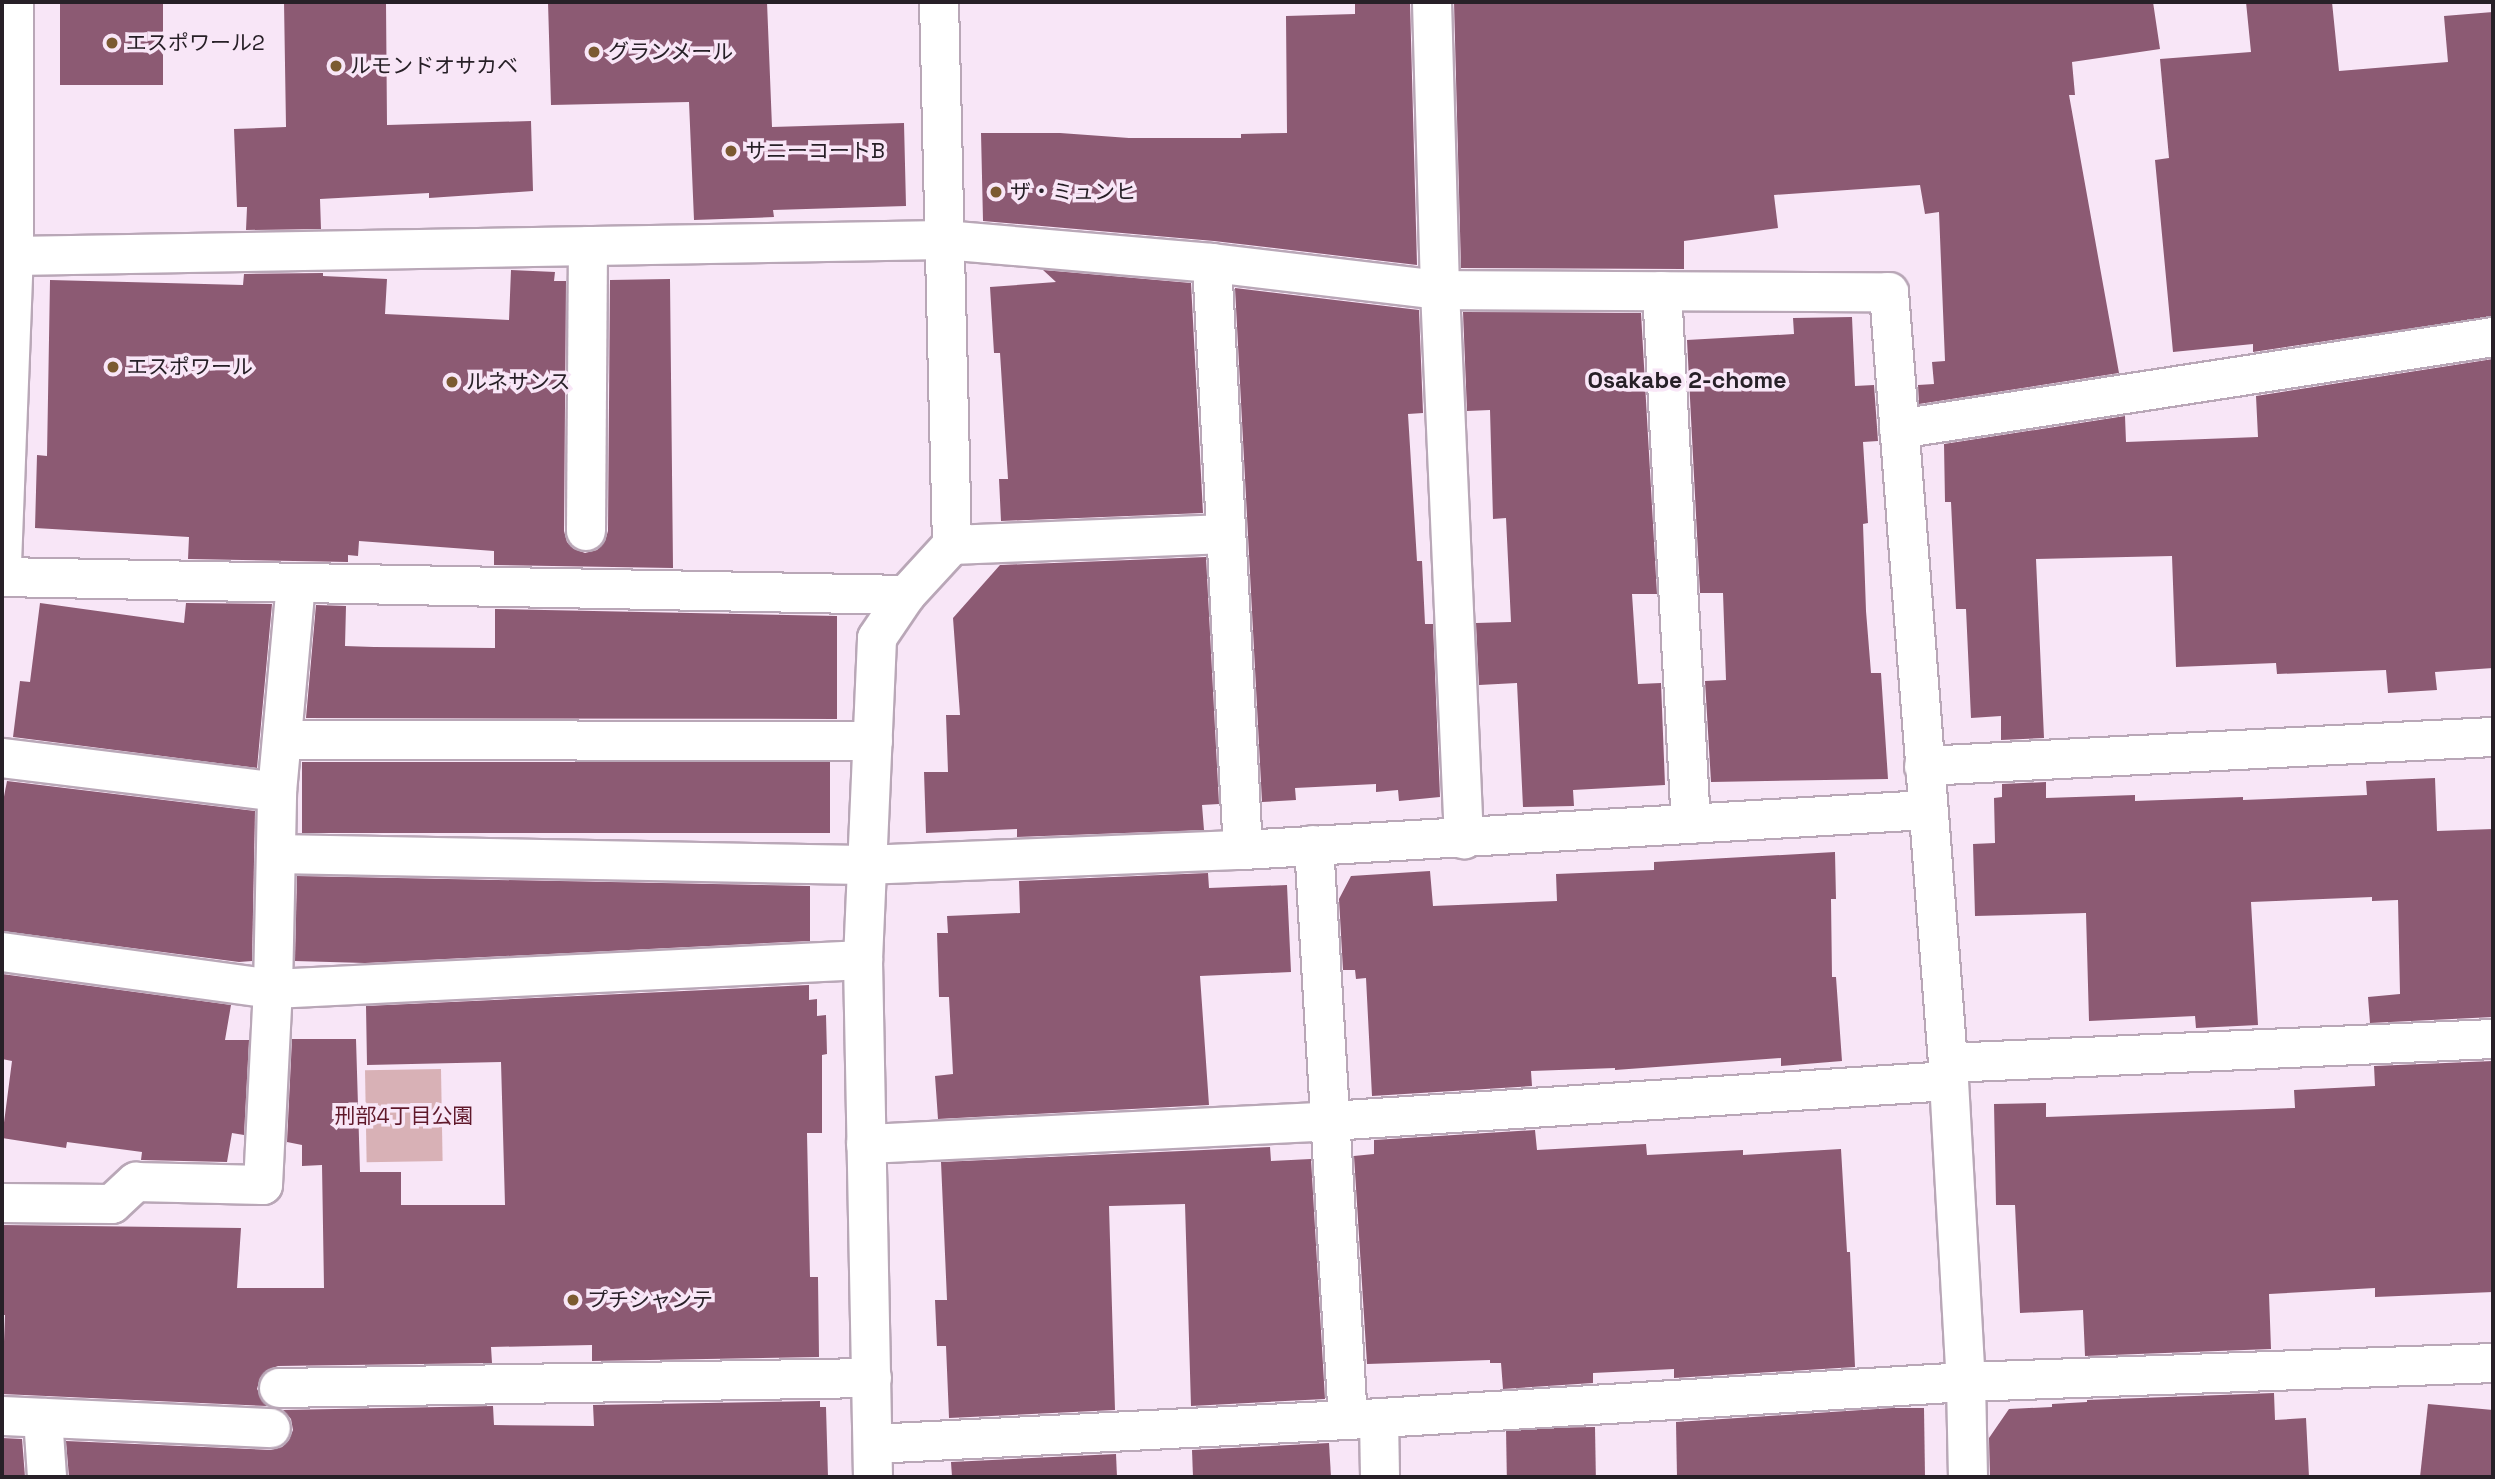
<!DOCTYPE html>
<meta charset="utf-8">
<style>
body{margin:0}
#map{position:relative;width:2495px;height:1479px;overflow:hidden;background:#f8e6f7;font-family:"Space Grotesk","Noto Sans JP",sans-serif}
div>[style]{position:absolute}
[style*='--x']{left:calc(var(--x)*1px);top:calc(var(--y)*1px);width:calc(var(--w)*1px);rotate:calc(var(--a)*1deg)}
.green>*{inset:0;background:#d8b1b6;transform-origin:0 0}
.building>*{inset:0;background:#8c5a73;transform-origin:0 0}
.roads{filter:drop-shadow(2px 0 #b9a7b7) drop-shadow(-2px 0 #b9a7b7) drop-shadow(0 2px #b9a7b7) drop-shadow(0 -2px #b9a7b7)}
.minor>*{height:38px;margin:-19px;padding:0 19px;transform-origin:19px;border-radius:19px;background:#fff}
.tertiary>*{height:38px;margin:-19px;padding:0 19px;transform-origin:19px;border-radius:19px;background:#fff}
.dots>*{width:19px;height:19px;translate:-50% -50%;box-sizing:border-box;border:4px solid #f8e6f7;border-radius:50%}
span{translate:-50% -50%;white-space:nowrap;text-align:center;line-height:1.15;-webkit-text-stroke:7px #f8e6f7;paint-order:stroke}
.poi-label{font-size:21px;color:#272027}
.left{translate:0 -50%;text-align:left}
.park-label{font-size:21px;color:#60192b}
.neighbourhood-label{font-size:23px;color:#272027;font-weight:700}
.frame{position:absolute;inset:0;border:4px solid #272027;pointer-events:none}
</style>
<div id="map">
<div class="green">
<div style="left:441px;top:1069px;width:92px;height:76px;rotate:89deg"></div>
</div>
<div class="building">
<div style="left:60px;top:2px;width:103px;height:83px"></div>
<div style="clip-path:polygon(284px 2px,386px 2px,387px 125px,531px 121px,533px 191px,429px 198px,429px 193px,320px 199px,321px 229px,246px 230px,247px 207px,237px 207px,234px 129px,286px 127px)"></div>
<div style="clip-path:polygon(548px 2px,767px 2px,772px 127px,904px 123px,906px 206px,773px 210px,774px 217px,694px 220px,689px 102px,551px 105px)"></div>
<div style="clip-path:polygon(1355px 2px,1410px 2px,1417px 265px,1214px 241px,983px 221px,981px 133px,1060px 133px,1129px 138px,1241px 138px,1241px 134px,1287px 133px,1286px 16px,1355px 14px)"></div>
<div style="clip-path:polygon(1454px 2px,2153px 2px,2160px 49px,2072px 62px,2075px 95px,2069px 95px,2119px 373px,1919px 404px,1918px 385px,1934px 384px,1932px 362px,1945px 361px,1939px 212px,1925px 214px,1920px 185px,1774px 195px,1778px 228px,1684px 241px,1684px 269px,1461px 268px)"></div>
<div style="clip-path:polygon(2246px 2px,2332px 2px,2339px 71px,2448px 62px,2444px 16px,2493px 12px,2493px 316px,2253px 352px,2253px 344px,2173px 352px,2155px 160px,2169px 158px,2160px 59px,2251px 52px)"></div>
<div style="clip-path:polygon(511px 270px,555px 272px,554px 281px,566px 281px,564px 531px,567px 542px,574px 549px,585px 553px,597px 550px,605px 541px,608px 531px,610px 280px,670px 279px,673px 568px,494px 565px,494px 551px,359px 541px,358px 556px,348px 555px,348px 562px,188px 559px,189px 537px,35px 528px,37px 455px,47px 456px,50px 280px,243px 285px,244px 274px,323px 273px,323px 276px,387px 279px,385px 314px,509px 320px)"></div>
<div style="clip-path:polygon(1043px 270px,1191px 283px,1203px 513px,1001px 521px,999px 479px,1008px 479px,1000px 353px,994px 353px,990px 287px,1056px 282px)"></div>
<div style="clip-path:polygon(1235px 288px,1419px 310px,1423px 413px,1408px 414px,1417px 561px,1422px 561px,1425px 624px,1433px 624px,1440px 797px,1399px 801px,1398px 790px,1376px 792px,1376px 784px,1295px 788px,1296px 800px,1262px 802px)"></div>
<div style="clip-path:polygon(1463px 312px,1641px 313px,1657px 594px,1632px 594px,1638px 684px,1661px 683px,1665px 785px,1573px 790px,1574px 806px,1523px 807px,1517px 683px,1479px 685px,1476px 623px,1511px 622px,1506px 518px,1493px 519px,1490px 410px,1467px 411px)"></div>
<div style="clip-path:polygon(1852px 317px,1855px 386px,1874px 385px,1878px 441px,1863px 442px,1868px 523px,1863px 524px,1866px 611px,1871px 673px,1881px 673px,1888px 779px,1711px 782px,1705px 681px,1726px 680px,1723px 593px,1700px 593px,1687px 340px,1794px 334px,1793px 318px)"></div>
<div style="clip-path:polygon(2493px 359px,2493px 668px,2435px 672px,2437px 690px,2388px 693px,2386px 670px,2277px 674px,2276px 663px,2176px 667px,2172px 556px,2036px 559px,2044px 738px,2001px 740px,2001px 716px,1971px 718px,1966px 609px,1956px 609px,1951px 502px,1945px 502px,1944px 444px,2125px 416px,2126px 442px,2258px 437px,2256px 396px)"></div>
<div style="clip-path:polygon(1206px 557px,1219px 804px,1202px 805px,1204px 830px,1017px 837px,1017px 829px,926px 833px,924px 772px,948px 772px,946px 715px,960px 715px,953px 618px,1000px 565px)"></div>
<div style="clip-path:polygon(40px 603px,184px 623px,186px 603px,272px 604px,257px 768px,13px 737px,20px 681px,30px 682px)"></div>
<div style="clip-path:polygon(316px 605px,346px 606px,345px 646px,374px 647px,495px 648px,495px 609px,837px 616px,837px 719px,306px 718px)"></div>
<div style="left:302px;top:762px;width:528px;height:71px"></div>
<div style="clip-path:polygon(2435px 778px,2437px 831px,2493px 829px,2493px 1017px,2370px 1023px,2368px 997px,2400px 994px,2398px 900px,2372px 901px,2372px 897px,2251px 902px,2258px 1025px,2196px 1028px,2195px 1016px,2089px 1021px,2086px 913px,1975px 916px,1973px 844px,1995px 843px,1994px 798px,2002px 797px,2002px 784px,2046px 782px,2046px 798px,2135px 795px,2135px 801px,2243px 797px,2243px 800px,2367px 795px,2366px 781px)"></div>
<div style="clip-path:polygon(7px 781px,255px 811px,252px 961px,239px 962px,2px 931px,2px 807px)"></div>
<div style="clip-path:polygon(1835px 852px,1836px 899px,1831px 899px,1832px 977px,1836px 977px,1842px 1061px,1781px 1066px,1781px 1058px,1615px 1070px,1615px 1068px,1531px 1071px,1532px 1086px,1372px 1096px,1366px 978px,1356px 979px,1355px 970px,1343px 970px,1339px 899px,1351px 876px,1430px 871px,1433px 906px,1557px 901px,1556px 874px,1654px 870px,1654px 862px)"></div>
<div style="clip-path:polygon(1208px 873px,1209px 888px,1287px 885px,1291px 972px,1200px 976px,1209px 1105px,938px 1119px,935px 1076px,953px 1074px,949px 997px,939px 997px,937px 933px,948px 933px,947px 916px,1020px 913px,1019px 881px)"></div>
<div style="clip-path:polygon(297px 876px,810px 886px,810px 941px,365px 963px,295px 961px)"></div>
<div style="clip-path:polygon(2px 974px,231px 1005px,225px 1040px,249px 1040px,244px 1135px,232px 1133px,227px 1162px,141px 1160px,142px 1152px,67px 1142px,66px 1148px,2px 1138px,12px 1061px,2px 1059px)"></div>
<div style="clip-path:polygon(809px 985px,809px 1000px,817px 999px,817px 1016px,826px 1015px,827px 1054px,822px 1055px,822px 1133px,807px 1133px,810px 1277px,818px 1277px,819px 1357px,592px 1361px,592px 1345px,491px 1347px,492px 1363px,278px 1366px,267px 1370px,260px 1378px,257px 1389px,267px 1406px,2px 1394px,5px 1315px,2px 1315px,2px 1225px,241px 1228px,237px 1288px,324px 1288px,322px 1165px,302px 1166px,302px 1145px,287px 1142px,292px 1039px,356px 1039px,360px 1172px,401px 1172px,401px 1205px,505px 1205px,501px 1062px,367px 1065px,366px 1006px)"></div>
<div style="clip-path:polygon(2493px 1061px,2493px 1292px,2375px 1297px,2375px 1288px,2269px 1294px,2271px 1349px,2085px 1356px,2083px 1310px,2020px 1313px,2015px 1205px,1996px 1205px,1994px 1104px,2046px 1103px,2046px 1117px,2295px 1108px,2294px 1090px,2375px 1086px,2374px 1066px)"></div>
<div style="clip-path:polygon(1535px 1130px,1537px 1150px,1646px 1144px,1647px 1155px,1743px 1150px,1743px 1155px,1841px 1149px,1847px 1252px,1850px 1252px,1855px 1367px,1674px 1378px,1674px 1369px,1593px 1373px,1593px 1383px,1503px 1389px,1501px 1363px,1490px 1363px,1490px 1360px,1367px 1364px,1354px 1156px,1374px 1154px,1374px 1140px)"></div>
<div style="clip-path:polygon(1270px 1147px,1271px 1161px,1311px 1159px,1325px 1399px,1191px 1406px,1185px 1204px,1109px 1206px,1115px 1410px,949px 1418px,946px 1346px,937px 1346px,935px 1300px,947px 1300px,941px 1162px)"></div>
<div style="clip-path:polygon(2274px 1393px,2275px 1420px,2306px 1418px,2309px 1477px,1990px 1477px,1989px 1438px,2009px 1409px,2052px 1407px,2052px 1404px,2087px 1402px,2087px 1400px)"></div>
<div style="clip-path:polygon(820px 1401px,820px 1407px,826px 1407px,828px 1477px,69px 1477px,66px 1441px,271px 1450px,282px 1447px,289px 1440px,293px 1430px,291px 1419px,283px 1410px,493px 1406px,494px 1425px,594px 1426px,593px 1405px)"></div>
<div style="clip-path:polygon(2428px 1404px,2493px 1410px,2493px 1477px,2420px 1477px)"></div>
<div style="clip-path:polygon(1892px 1408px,1924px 1408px,1925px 1477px,1677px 1477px,1676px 1422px)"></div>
<div style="left:1595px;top:1427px;width:50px;height:89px;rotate:89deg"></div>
<div style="clip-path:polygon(2px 1438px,22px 1439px,25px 1477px,2px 1477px)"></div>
<div style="clip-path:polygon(1329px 1443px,1331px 1477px,1193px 1477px,1192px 1450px)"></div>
<div style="clip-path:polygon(1116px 1454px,1117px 1477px,952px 1477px,951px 1462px)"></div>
</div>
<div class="roads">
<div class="minor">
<div style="--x:1432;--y:2;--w:288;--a:88.4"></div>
<div style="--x:1440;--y:290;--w:550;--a:87.5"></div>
<div style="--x:14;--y:256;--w:930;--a:-0.99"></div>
<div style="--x:944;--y:240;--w:269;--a:4.9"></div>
<div style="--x:1212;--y:263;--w:230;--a:6.8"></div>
<div style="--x:1440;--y:290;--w:449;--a:0.3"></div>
<div style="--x:1889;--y:292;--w:773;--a:85.62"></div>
<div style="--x:1948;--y:1063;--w:320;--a:86.8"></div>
<div style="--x:1966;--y:1382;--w:95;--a:88.8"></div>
<div style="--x:1212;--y:263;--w:588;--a:86.98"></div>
<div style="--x:1662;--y:291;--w:534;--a:86.89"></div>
<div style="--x:1899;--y:429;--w:601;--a:-8.8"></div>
<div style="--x:586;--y:531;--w:285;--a:-89.6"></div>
<div style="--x:952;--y:545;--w:274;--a:-2.3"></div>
<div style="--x:2;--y:564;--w:308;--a:-87.8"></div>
<div style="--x:14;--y:256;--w:254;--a:-90"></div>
<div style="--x:2;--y:577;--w:904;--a:1.14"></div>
<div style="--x:282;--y:740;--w:591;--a:0.1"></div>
<div style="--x:2;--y:758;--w:277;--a:7"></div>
<div style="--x:1924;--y:766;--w:570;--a:-2.92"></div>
<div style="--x:1314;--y:845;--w:576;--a:86.62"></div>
<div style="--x:276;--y:854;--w:588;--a:1.07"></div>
<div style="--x:864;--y:865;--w:379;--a:-2.3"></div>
<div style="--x:1243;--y:850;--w:685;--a:-3.35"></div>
<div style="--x:2;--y:952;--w:274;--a:7.8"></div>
<div style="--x:273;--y:989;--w:591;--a:-2.81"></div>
<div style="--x:1948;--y:1063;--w:546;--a:-2.52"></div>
<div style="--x:866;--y:1144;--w:465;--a:-2.8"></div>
<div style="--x:1330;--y:1121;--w:620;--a:-3.7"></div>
<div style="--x:2;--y:1203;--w:110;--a:0.5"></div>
<div style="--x:112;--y:1204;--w:33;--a:-43"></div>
<div style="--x:136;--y:1182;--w:127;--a:1.4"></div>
<div style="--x:263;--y:1185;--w:196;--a:-87.1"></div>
<div style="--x:273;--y:989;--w:197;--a:-88.8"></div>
<div style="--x:277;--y:792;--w:209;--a:-84.8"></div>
<div style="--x:279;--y:1388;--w:593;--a:-0.97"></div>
<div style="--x:2;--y:1416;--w:269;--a:2.6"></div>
<div style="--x:43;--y:1418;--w:59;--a:86.1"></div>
<div style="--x:1379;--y:1418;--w:59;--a:89"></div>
<div style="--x:873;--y:1444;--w:476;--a:-2.9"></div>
<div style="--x:1348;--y:1420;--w:619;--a:-3.52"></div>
<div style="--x:1966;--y:1382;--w:527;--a:-2.06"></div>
</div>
<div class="tertiary">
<div style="--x:873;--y:1477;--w:517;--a:-91.11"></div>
<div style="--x:863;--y:960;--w:322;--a:-87.5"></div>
<div style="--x:877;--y:638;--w:52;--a:-56"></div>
<div style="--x:906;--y:595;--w:68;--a:-47.4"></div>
<div style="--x:952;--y:545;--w:543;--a:-91.37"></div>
</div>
</div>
<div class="dots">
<div style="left:112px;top:43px;background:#7b5a31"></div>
<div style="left:594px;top:52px;background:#7b5a31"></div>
<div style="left:336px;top:66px;background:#7b5a31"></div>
<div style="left:731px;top:151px;background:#7b5a31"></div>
<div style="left:996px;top:192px;background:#7b5a31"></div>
<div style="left:113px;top:367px;background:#7b5a31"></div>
<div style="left:452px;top:382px;background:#7b5a31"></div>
<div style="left:573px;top:1300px;background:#7b5a31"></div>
</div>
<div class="poi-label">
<span class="left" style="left:126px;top:43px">エスポワール2</span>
<span class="left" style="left:608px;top:52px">グランメール</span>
<span class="left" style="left:350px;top:66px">ルモンドオサカベ</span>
<span class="left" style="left:745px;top:151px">サニーコートB</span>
<span class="left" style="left:1010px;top:192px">ザ・ミュンヒ</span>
<span class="left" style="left:127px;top:367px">エスポワール</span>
<span class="left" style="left:466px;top:382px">ルネサンス</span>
<span class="left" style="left:587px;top:1300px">プチシャンテ</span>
</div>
<div class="park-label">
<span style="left:404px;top:1116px">刑部4丁目公園</span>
</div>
<div class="neighbourhood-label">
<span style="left:1687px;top:380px">Osakabe 2-chome</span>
</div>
<div class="frame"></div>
</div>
